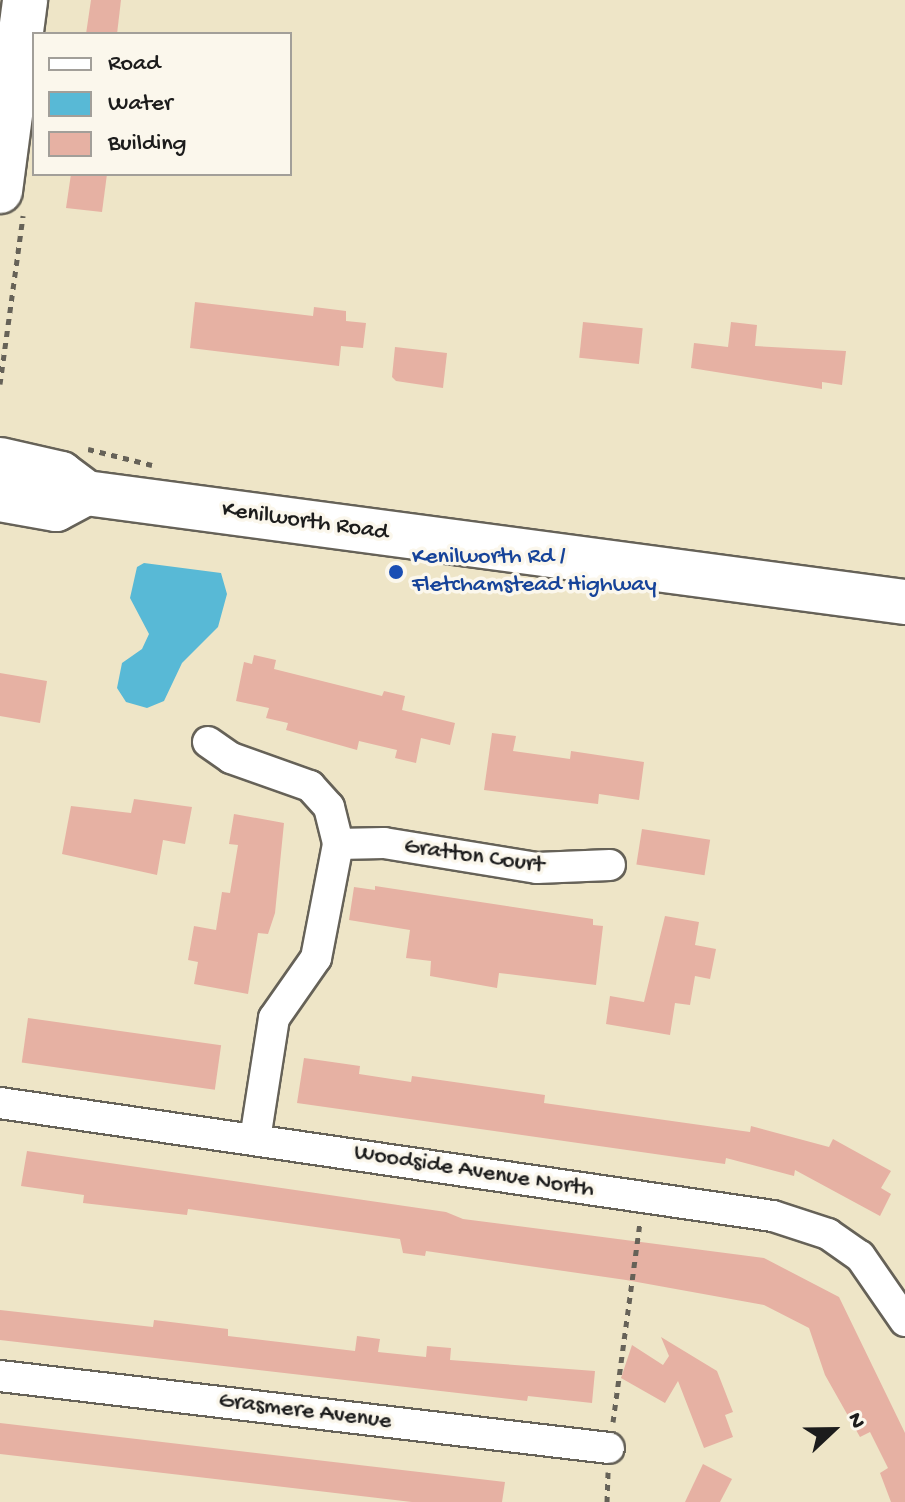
<!DOCTYPE html>
<style>
body{margin:0}
#map{position:relative;width:905px;height:1502px;overflow:hidden;background:#eee5c7;font-family:"Gochi Hand",sans-serif}
div>[style]{position:absolute}
[style*='--x']{left:calc(var(--x)*1px);top:calc(var(--y)*1px);width:calc(var(--w)*1px);rotate:calc(var(--a)*1deg)}
.water>*{inset:0;background:#58b9d6}
.building>*{inset:0;background:#e6b1a3;transform-origin:0 0}
.path>*{height:5px;margin-top:-2.5px;transform-origin:0;background:repeating-linear-gradient(90deg,#666258 0 6px,transparent 0 12px)}
.roads{filter:drop-shadow(2px 0 #666258) drop-shadow(-2px 0 #666258) drop-shadow(0 2px #666258) drop-shadow(0 -2px #666258)}
.street>*{height:30px;margin:-15px;padding:0 15px;transform-origin:15px;border-radius:15px;background:#fff}
.primary>*{height:44px;margin:-22px;padding:0 22px;transform-origin:22px;border-radius:22px;background:#fff}
.highway>*{height:44px;margin:-22px;padding:0 22px;transform-origin:22px;border-radius:22px;background:#fff}
.dots>*{width:22px;height:22px;translate:-50% -50%;box-sizing:border-box;border:4px solid #fbf7ec;border-radius:50%}
span{translate:-50% -50%;white-space:nowrap;text-align:center;line-height:1.15;-webkit-text-stroke:7px #fbf7ec;paint-order:stroke}
.street-label{font-size:24px;color:#1c1c1c}
.transit-label{font-size:24px;color:#164399}
.left{translate:0 -50%;text-align:left}
.legend{position:absolute;left:32px;top:32px;width:260px;height:144px;box-sizing:border-box;background:#fbf7ec;border:2px solid #a29f99;margin:0;padding:10px 14px;list-style:none;font-size:24px;color:#1c1c1c}
.legend li{display:flex;align-items:center;gap:16px;height:40px}
.legend b{width:40px;border:2px solid #a29f99}
.north{position:absolute;left:793px;top:1390px;width:80px;height:80px;-webkit-text-stroke:6px #fbf7ec;paint-order:stroke;rotate:68deg;font-size:22px;font-weight:700;line-height:32px;text-align:center;color:#1c1c1c}
.north::after{content:'';display:block;margin:auto;width:28px;height:36px;background:#1c1c1c;clip-path:polygon(50% 0,100% 100%,50% 72%,0 100%)}
</style>
<div id="map">
<div class="water">
<div style="clip-path:polygon(144px 563px,221px 573px,227px 594px,218px 627px,182px 663px,164px 701px,147px 708px,126px 702px,117px 688px,122px 663px,142px 649px,149px 634px,130px 598px,137px 567px)"></div>
</div>
<div class="building">
<div style="clip-path:polygon(91px 0,121px 0,117px 34px,86px 34px)"></div>
<div style="clip-path:polygon(71px 174px,107px 174px,102px 212px,66px 208px)"></div>
<div style="clip-path:polygon(195px 302px,313px 316px,314px 307px,346px 311px,346px 321px,366px 323px,363px 348px,341px 346px,339px 366px,190px 348px)"></div>
<div style="left:583px;top:322px;width:60px;height:36px;rotate:6deg"></div>
<div style="clip-path:polygon(731px 322px,757px 325px,755px 346px,846px 351px,842px 385px,822px 382px,822px 389px,691px 368px,694px 343px,728px 347px)"></div>
<div style="clip-path:polygon(395px 347px,447px 353px,443px 388px,396px 381px,392px 377px)"></div>
<div style="clip-path:polygon(254px 655px,276px 660px,274px 669px,382px 696px,384px 691px,405px 696px,402px 710px,455px 723px,450px 745px,421px 738px,416px 763px,395px 758px,397px 750px,359px 741px,357px 750px,286px 730px,288px 723px,266px 718px,269px 708px,236px 701px,244px 662px,252px 664px)"></div>
<div style="clip-path:polygon(0 673px,47px 681px,40px 723px,0 716px)"></div>
<div style="clip-path:polygon(492px 733px,516px 736px,513px 751px,570px 759px,571px 751px,644px 762px,639px 800px,599px 794px,598px 804px,484px 790px)"></div>
<div style="clip-path:polygon(134px 799px,192px 807px,185px 844px,163px 840px,157px 875px,62px 854px,71px 806px,131px 813px)"></div>
<div style="clip-path:polygon(234px 814px,284px 823px,275px 913px,268px 934px,258px 933px,248px 994px,194px 984px,198px 962px,188px 960px,194px 926px,216px 930px,222px 892px,230px 893px,238px 845px,229px 844px)"></div>
<div style="left:642px;top:829px;width:69px;height:36px;rotate:9deg"></div>
<div style="clip-path:polygon(375px 886px,593px 919px,593px 925px,603px 926px,596px 985px,499px 973px,497px 988px,430px 976px,431px 961px,406px 958px,410px 930px,349px 920px,354px 887px,375px 890px)"></div>
<div style="clip-path:polygon(665px 916px,699px 922px,695px 945px,716px 949px,710px 979px,695px 976px,690px 1005px,675px 1003px,670px 1035px,606px 1024px,610px 996px,644px 1002px)"></div>
<div style="left:28px;top:1018px;width:195px;height:45px;rotate:8deg"></div>
<div style="clip-path:polygon(304px 1058px,360px 1066px,359px 1074px,411px 1082px,412px 1076px,545px 1095px,544px 1103px,750px 1132px,751px 1126px,829px 1147px,833px 1139px,891px 1171px,881px 1188px,891px 1194px,880px 1216px,795px 1170px,794px 1176px,726px 1158px,725px 1164px,297px 1103px)"></div>
<div style="clip-path:polygon(27px 1151px,446px 1212px,463px 1219px,764px 1258px,839px 1297px,905px 1433px,905px 1502px,891px 1502px,880px 1473px,888px 1468px,870px 1432px,860px 1437px,825px 1375px,809px 1328px,764px 1305px,626px 1280px,426px 1251px,425px 1256px,403px 1253px,400px 1239px,188px 1209px,187px 1215px,83px 1203px,84px 1195px,21px 1186px)"></div>
<div style="clip-path:polygon(0 1310px,153px 1327px,154px 1320px,228px 1329px,228px 1336px,355px 1351px,357px 1336px,380px 1339px,378px 1352px,426px 1357px,427px 1346px,451px 1348px,450px 1360px,595px 1371px,592px 1403px,528px 1396px,527px 1401px,0 1340px)"></div>
<div style="clip-path:polygon(661px 1337px,717px 1371px,733px 1412px,725px 1415px,733px 1437px,704px 1448px,678px 1381px,665px 1403px,621px 1378px,632px 1345px,663px 1365px,669px 1356px)"></div>
<div style="clip-path:polygon(0 1423px,505px 1482px,502px 1502px,412px 1502px,0 1454px)"></div>
<div style="clip-path:polygon(703px 1464px,732px 1479px,720px 1502px,685px 1502px)"></div>
</div>
<div class="path">
<div style="--x:0;--y:384;--w:170;--a:-82.2"></div>
<div style="--x:88;--y:449;--w:66;--a:14"></div>
<div style="--x:613;--y:1422;--w:202;--a:-82.3"></div>
<div style="--x:607;--y:1502;--w:30;--a:-88"></div>
</div>
<div class="roads">
<div class="street">
<div style="--x:208;--y:742;--w:28;--a:35"></div>
<div style="--x:231;--y:758;--w:84;--a:19.5"></div>
<div style="--x:310;--y:786;--w:28;--a:48"></div>
<div style="--x:329;--y:807;--w:38;--a:76"></div>
<div style="--x:338;--y:844;--w:116;--a:100.9"></div>
<div style="--x:316;--y:958;--w:73;--a:125"></div>
<div style="--x:274;--y:1018;--w:122;--a:98.9"></div>
<div style="--x:338;--y:844;--w:46;--a:-1.2"></div>
<div style="--x:384;--y:843;--w:155;--a:9.3"></div>
<div style="--x:537;--y:868;--w:73;--a:-2.4"></div>
<div style="--x:0;--y:1103;--w:781;--a:8.32"></div>
<div style="--x:773;--y:1216;--w:58;--a:18.1"></div>
<div style="--x:828;--y:1234;--w:39;--a:35"></div>
<div style="--x:860;--y:1256;--w:79;--a:55.3"></div>
<div style="--x:0;--y:1376;--w:613;--a:6.74"></div>
</div>
<div class="primary">
<div style="--x:0;--y:460;--w:63;--a:12.9"></div>
<div style="--x:61;--y:474;--w:31;--a:37"></div>
<div style="--x:86;--y:493;--w:826;--a:7.58"></div>
<div style="--x:0;--y:499;--w:57;--a:10.1"></div>
<div style="--x:56;--y:509;--w:34;--a:-28"></div>
</div>
<div class="highway">
<div style="--x:0;--y:191;--w:193;--a:-82.5"></div>
</div>
</div>
<div class="dots">
<div style="left:396px;top:572px;background:#1a4fb4"></div>
</div>
<div class="street-label">
<span style="left:305px;top:522px;rotate:8deg">Kenilworth Road</span>
<span style="left:474px;top:857px;rotate:8deg">Gratton Court</span>
<span style="left:474px;top:1172px;rotate:9deg">Woodside Avenue North</span>
<span style="left:305px;top:1412px;rotate:7deg">Grasmere Avenue</span>
</div>
<div class="transit-label">
<span class="left" style="left:412px;top:572px">Kenilworth Rd /<br>Fletchamstead Highway</span>
</div>
<ul class="legend">
<li><b style="height:10px;background:#fff"></b>Road</li>
<li><b style="height:22px;background:#58b9d6"></b>Water</li>
<li><b style="height:22px;background:#e6b1a3"></b>Building</li>
</ul>
<div class="north">N</div>
</div>
